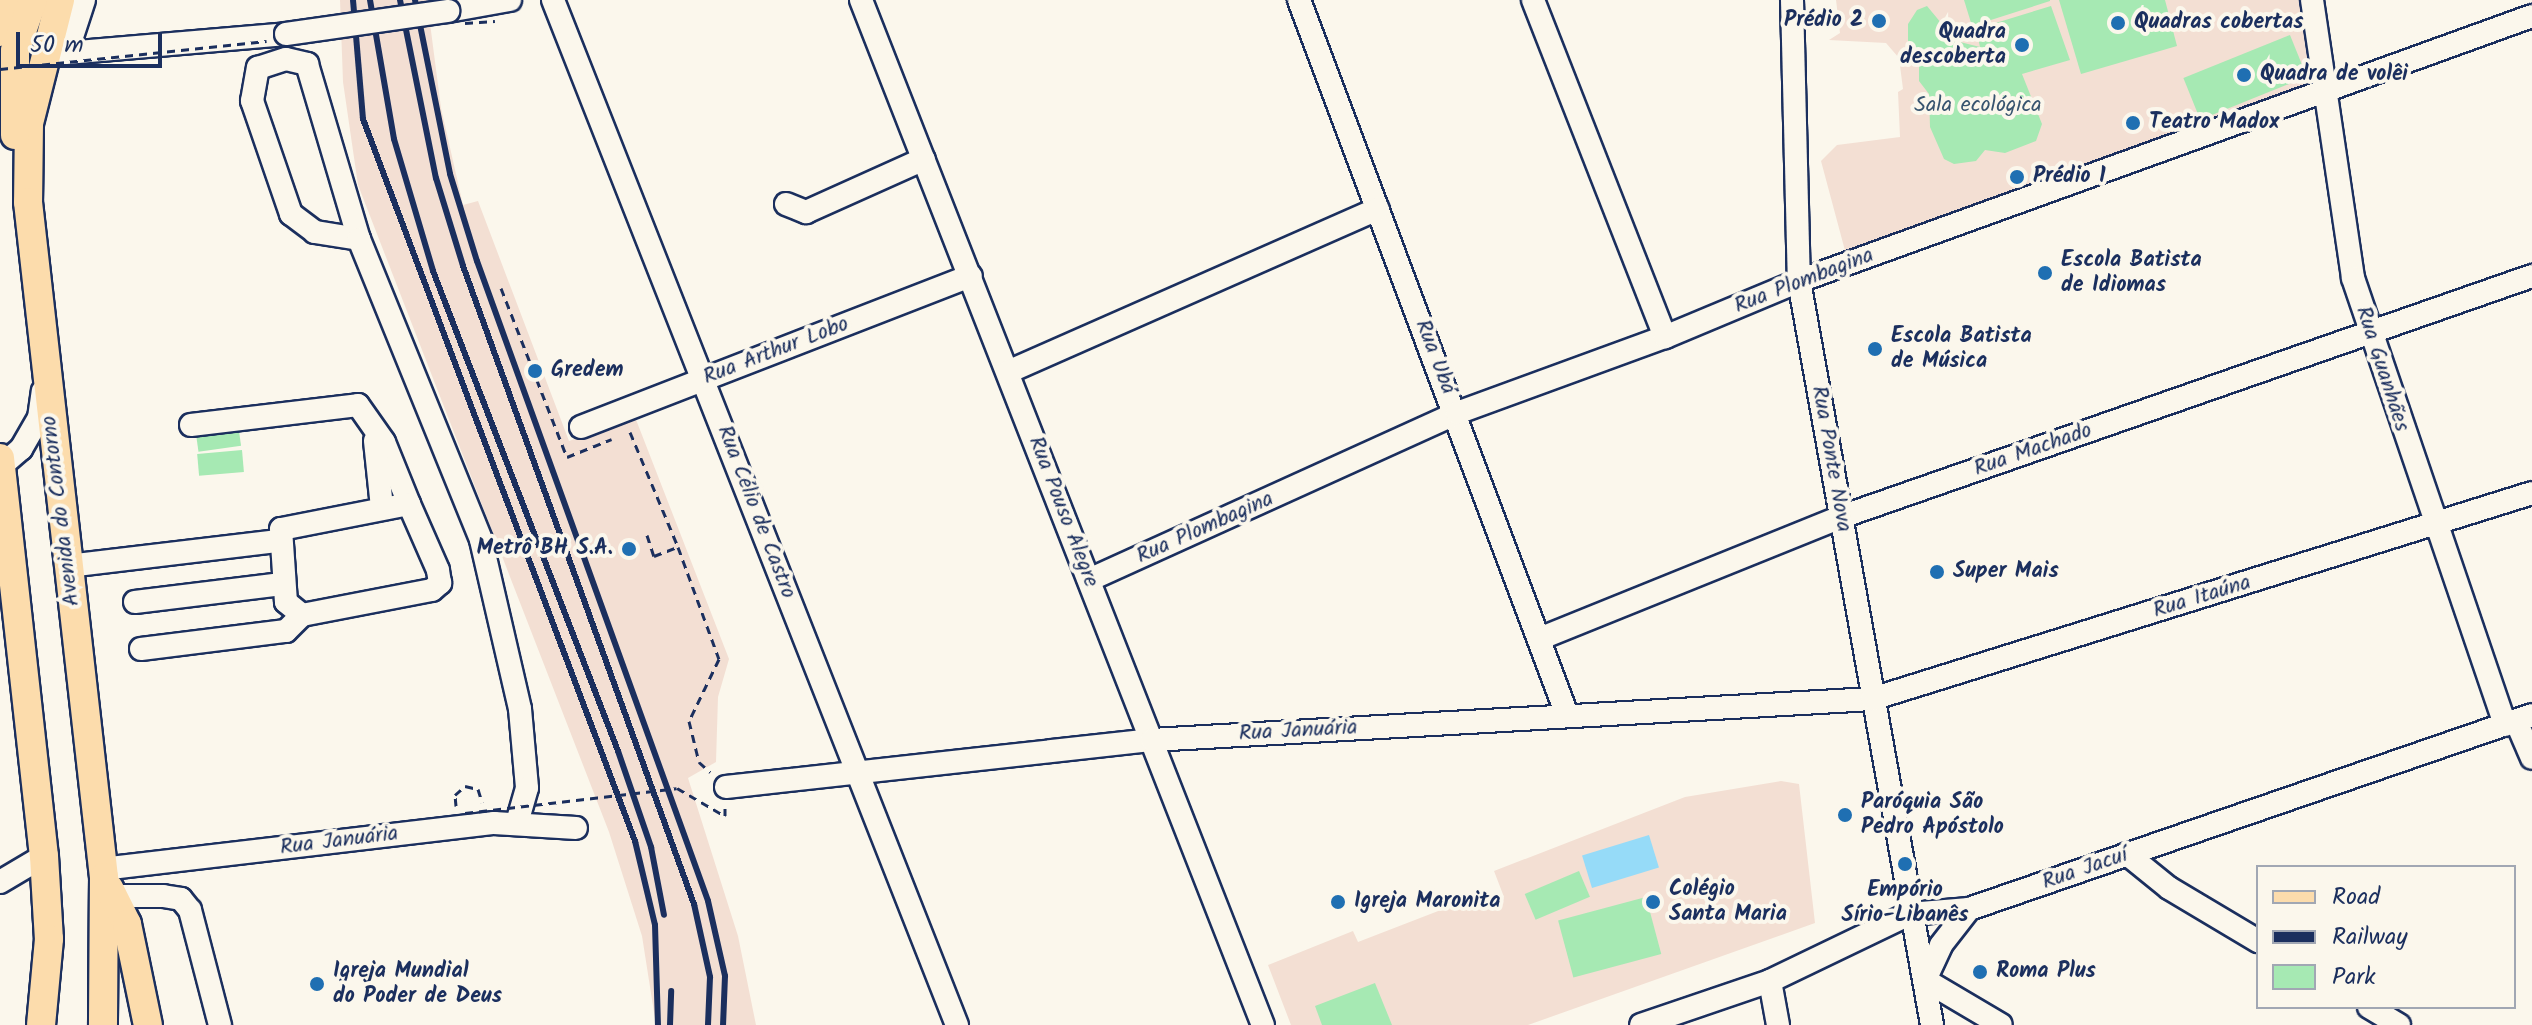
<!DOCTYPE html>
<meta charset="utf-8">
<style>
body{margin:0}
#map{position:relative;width:2532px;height:1025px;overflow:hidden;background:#fbf7ec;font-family:Kalam,sans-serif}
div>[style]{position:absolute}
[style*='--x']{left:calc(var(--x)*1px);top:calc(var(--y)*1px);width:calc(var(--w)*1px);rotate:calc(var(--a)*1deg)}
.built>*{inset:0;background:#f3dfd3}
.green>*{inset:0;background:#a6e9b3;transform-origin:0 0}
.water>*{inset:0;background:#96dbf8;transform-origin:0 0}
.path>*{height:3px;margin-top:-1.5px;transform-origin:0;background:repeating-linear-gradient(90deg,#1b2f5e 0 8px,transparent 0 14px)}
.roads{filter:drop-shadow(2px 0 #1b2f5e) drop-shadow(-2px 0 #1b2f5e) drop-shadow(0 2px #1b2f5e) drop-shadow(0 -2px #1b2f5e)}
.minor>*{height:22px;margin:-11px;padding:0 11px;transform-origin:11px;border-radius:11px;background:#fbf7ec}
.major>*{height:28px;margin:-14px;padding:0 14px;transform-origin:14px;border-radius:14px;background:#fcdcac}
.rail>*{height:6px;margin:-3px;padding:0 3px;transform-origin:3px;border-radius:3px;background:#1b2f5e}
.path-bridge>*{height:3px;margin-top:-1.5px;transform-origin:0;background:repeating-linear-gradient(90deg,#1b2f5e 0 8px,transparent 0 14px)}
.bridges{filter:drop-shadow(2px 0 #1b2f5e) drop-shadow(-2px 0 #1b2f5e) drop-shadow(0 2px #1b2f5e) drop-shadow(0 -2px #1b2f5e)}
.minor-bridge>*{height:22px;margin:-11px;padding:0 11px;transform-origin:11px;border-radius:11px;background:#fbf7ec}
.dots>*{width:22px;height:22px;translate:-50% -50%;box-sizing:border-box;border:4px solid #fbf7ec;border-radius:50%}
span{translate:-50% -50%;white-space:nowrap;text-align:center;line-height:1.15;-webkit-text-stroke:8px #fbf7ec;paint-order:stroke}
.poi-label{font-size:22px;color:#1b2f5e;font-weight:700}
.right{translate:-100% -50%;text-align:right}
.left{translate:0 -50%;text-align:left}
.park-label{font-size:22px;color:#37546f}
.street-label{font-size:22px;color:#1b2f5e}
.legend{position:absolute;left:2256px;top:865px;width:260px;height:144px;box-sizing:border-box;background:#fbf7ec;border:2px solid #a1a7b3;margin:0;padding:10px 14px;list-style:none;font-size:24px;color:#1b2f5e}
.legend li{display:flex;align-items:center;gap:16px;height:40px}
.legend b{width:40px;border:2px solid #a1a7b3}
.scale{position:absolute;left:16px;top:32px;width:146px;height:36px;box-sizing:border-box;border:4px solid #1b2f5e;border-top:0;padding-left:10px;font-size:24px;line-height:28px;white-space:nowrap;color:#1b2f5e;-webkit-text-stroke:6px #fbf7ec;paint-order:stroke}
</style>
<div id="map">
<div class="built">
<div style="clip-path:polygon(340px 0,427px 0,441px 108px,463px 205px,478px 201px,569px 441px,635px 417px,729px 659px,718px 697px,716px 762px,688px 778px,738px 936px,756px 1025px,656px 1025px,642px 936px,609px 832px,358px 185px,343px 82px)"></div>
<div style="clip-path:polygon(1836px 0,2303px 0,2316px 83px,1847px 258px,1821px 161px,1837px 145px,1900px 137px,1898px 92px,1903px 89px,1899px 58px,1886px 43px,1829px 40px,1840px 33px)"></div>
<div style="clip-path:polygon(1781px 781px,1799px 784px,1815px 923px,1528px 1025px,1291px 1025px,1268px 965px,1353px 931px,1358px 942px,1477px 896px,1482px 906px,1504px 897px,1494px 871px,1685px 797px)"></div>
</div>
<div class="green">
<div style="clip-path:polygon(1964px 0,2050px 0,2050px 1px,1972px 26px)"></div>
<div style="clip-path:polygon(2059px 0,2165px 0,2177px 46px,2081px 74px)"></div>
<div style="clip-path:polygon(1927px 6px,1956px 41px,1980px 47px,1976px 29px,2051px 6px,2070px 60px,2022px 74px,2042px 124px,2036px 141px,2005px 153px,1985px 150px,1976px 161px,1954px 164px,1944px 159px,1930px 127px,1929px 94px,1919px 81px,1919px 66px,1908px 56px,1908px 24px,1917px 10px)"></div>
<div style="left:2290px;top:35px;width:45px;height:115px;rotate:68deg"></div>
<div style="left:238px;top:424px;width:22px;height:43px;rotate:82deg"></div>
<div style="left:242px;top:450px;width:22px;height:45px;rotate:85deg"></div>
<div style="left:1579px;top:871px;width:28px;height:59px;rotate:67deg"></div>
<div style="left:1646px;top:897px;width:59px;height:91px;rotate:75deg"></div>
<div style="clip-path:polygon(1375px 983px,1392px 1025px,1322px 1025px,1315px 1006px)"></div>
</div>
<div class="water">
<div style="left:1649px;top:835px;width:34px;height:70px;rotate:73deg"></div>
</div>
<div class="path">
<div style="--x:501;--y:288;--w:181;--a:68.7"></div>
<div style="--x:567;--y:457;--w:48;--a:-21.8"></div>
<div style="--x:630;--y:432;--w:125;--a:67.3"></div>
<div style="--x:647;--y:535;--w:22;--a:72"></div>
<div style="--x:654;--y:556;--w:26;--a:-21"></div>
<div style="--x:678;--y:547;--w:119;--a:69.9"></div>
<div style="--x:719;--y:659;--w:69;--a:115.8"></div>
<div style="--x:689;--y:721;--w:42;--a:76.3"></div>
<div style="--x:699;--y:762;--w:15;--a:42"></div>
<div style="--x:456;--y:806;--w:11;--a:-95"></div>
<div style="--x:455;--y:795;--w:13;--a:-42"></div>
<div style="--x:465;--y:786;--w:13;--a:13"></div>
<div style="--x:478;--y:789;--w:14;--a:73"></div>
<div style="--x:725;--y:816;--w:11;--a:-90"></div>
</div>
<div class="roads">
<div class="minor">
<div style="--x:553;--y:0;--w:1102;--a:68.49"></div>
<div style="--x:861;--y:0;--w:1101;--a:68.59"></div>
<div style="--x:1299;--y:0;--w:764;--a:69.45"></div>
<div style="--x:1533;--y:0;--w:362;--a:68.6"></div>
<div style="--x:1792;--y:0;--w:281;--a:88.6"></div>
<div style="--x:1799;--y:281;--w:756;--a:79.86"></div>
<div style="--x:2312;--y:0;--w:281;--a:81.6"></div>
<div style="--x:2353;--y:278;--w:472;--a:71.2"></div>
<div style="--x:448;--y:11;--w:63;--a:-10.1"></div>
<div style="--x:67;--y:52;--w:55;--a:-71.9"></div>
<div style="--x:43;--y:55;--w:244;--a:-4.9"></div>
<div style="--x:786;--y:204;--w:22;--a:22"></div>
<div style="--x:806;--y:212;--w:129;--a:-24.2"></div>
<div style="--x:359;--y:239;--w:45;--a:-171"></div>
<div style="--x:315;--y:232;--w:30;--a:-143"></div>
<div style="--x:291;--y:214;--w:120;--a:-109"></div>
<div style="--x:252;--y:101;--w:34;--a:-80"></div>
<div style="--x:258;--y:68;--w:29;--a:-18"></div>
<div style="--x:286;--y:59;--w:22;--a:13"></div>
<div style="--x:307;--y:64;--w:183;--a:73.5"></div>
<div style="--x:359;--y:239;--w:325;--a:67.9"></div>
<div style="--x:481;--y:540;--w:173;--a:77"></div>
<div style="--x:520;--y:709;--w:79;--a:84.9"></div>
<div style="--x:527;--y:788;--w:35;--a:106"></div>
<div style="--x:1008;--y:372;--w:404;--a:-23.8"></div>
<div style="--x:191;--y:425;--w:168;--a:-6.8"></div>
<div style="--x:358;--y:405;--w:45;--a:54.9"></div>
<div style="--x:384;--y:442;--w:67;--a:68"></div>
<div style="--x:581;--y:427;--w:418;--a:-21.2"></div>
<div style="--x:375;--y:441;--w:67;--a:84"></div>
<div style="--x:0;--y:467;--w:28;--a:-41"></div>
<div style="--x:21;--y:449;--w:36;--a:-60"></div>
<div style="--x:39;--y:418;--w:27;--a:-82"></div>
<div style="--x:68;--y:566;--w:212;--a:-6.8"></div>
<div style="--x:1089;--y:580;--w:404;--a:-24.4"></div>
<div style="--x:1457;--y:413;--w:221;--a:-20.1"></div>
<div style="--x:1665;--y:337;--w:145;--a:-22.7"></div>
<div style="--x:1799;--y:281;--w:779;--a:-19.88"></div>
<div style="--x:135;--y:602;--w:148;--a:-7"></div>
<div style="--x:1539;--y:639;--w:326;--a:-22"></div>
<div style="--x:1841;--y:517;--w:732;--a:-19.23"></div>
<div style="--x:141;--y:649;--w:146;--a:-7.1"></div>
<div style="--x:286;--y:631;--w:23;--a:-45"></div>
<div style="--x:302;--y:615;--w:132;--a:-10.9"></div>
<div style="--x:432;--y:590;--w:11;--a:-41"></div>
<div style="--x:440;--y:583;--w:13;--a:-99"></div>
<div style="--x:438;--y:570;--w:72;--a:-113.7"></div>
<div style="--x:409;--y:504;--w:130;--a:168.9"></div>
<div style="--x:281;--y:529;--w:73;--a:86.1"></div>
<div style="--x:286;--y:602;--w:21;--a:39"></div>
<div style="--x:2516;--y:721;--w:40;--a:66.6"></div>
<div style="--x:726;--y:787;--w:429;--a:-6.3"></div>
<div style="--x:1152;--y:740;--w:721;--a:-3.26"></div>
<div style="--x:1872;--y:699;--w:691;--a:-17.33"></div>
<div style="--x:2127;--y:854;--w:54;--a:39"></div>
<div style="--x:2169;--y:888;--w:104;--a:30.8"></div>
<div style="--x:102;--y:869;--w:395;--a:-6.7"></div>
<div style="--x:494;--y:823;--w:82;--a:3.5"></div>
<div style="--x:0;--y:882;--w:51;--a:-30.6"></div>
<div style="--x:113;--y:896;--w:50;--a:0"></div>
<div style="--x:163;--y:896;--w:18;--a:9"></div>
<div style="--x:181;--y:899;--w:14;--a:51"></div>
<div style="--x:190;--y:910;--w:119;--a:75.4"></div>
<div style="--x:1925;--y:980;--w:88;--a:30.6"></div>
<div style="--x:1925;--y:980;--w:38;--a:-65"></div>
<div style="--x:1941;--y:945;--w:46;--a:-52.1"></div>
<div style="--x:1770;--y:981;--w:45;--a:79.7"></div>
<div style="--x:2369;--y:1007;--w:35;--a:31"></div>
<div style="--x:1641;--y:1025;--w:136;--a:-18.8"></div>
<div style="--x:1770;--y:981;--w:154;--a:-25.7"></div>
<div style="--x:1909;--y:914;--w:60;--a:-4.8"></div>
<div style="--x:1969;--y:909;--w:595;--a:-19.01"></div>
</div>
<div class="major">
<div style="--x:60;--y:0;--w:127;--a:104.1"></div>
<div style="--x:29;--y:123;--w:79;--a:90.7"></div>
<div style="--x:28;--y:202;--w:679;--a:83.58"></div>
<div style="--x:104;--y:877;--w:148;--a:90.4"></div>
<div style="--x:0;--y:32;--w:34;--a:-71"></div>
<div style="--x:15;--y:135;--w:84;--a:-90"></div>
<div style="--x:15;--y:51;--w:54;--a:-70.6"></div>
<div style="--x:0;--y:458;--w:400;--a:83.7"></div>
<div style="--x:44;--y:856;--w:83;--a:86.6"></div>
<div style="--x:49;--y:939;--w:86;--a:95.3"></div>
<div style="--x:109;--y:888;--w:40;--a:63.4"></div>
<div style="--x:127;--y:924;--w:103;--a:78.3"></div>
</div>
</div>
<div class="rail">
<div style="--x:353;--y:0;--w:119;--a:85.2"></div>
<div style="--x:363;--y:119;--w:772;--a:69.36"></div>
<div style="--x:635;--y:841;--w:86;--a:76.6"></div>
<div style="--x:655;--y:925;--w:100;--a:88.3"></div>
<div style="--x:370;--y:0;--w:141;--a:80.2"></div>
<div style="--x:394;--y:139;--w:138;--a:73.5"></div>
<div style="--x:433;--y:271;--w:514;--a:68.92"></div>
<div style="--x:618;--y:751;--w:102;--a:71"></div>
<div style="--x:651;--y:847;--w:69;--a:79.2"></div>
<div style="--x:400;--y:0;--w:182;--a:78.6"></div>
<div style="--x:436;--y:178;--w:92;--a:72.9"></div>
<div style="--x:463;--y:266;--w:679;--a:70.1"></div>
<div style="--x:694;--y:904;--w:75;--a:77.6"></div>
<div style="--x:710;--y:977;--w:48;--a:92.4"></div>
<div style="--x:415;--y:0;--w:177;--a:78.6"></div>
<div style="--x:450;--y:174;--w:91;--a:72.8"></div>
<div style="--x:477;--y:261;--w:680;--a:70.15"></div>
<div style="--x:708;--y:901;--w:77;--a:77.2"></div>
<div style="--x:725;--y:976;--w:49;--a:92.3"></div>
<div style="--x:670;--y:1025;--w:34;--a:-88"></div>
</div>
<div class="path-bridge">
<div style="--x:465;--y:23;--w:30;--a:-4"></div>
<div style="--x:0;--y:69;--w:268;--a:-6"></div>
<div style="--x:465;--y:813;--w:213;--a:-6.7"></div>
<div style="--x:677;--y:788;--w:56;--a:30.3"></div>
</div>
<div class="bridges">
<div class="minor-bridge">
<div style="--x:286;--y:34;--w:164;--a:-8.1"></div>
</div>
</div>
<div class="dots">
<div style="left:1879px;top:21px;background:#1f6fb2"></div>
<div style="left:2118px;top:23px;background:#1f6fb2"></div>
<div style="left:2022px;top:45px;background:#1f6fb2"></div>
<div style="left:2244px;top:75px;background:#1f6fb2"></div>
<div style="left:2133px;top:123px;background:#1f6fb2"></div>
<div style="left:2017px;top:177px;background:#1f6fb2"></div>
<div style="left:2045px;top:273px;background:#1f6fb2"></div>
<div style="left:1875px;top:349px;background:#1f6fb2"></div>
<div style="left:535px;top:371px;background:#1f6fb2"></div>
<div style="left:629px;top:549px;background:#1f6fb2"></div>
<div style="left:1937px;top:572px;background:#1f6fb2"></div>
<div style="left:1845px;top:815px;background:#1f6fb2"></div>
<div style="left:1905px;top:864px;background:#1f6fb2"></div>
<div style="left:1338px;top:902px;background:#1f6fb2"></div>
<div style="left:1653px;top:902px;background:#1f6fb2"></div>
<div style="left:1980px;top:972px;background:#1f6fb2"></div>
<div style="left:317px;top:984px;background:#1f6fb2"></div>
</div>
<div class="poi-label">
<span class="right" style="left:1863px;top:21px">Prédio 2</span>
<span class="left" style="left:2134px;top:23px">Quadras cobertas</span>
<span class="right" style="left:2006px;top:45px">Quadra<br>descoberta</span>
<span class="left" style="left:2260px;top:75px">Quadra de volêi</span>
<span class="left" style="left:2149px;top:123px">Teatro Madox</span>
<span class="left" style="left:2033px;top:177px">Prédio 1</span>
<span class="left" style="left:2061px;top:273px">Escola Batista<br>de Idiomas</span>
<span class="left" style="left:1891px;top:349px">Escola Batista<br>de Música</span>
<span class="left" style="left:551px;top:371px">Gredem</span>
<span class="right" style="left:613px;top:549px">Metrô BH S.A.</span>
<span class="left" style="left:1953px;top:572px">Super Mais</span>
<span class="left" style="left:1861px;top:815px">Paróquia São<br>Pedro Apóstolo</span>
<span class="left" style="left:1669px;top:902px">Colégio<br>Santa Maria</span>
<span style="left:1905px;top:903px">Empório<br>Sírio-Libanês</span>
<span class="left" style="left:1354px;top:902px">Igreja Maronita</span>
<span class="left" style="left:333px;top:984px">Igreja Mundial<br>do Poder de Deus</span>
<span class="left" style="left:1996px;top:972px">Roma Plus</span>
</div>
<div class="park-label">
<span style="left:1978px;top:106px">Sala ecológica</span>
</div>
<div class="street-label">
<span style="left:1804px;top:281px;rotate:-21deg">Rua Plombagina</span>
<span style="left:776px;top:351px;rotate:-21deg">Rua Arthur Lobo</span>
<span style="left:1435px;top:357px;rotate:69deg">Rua Ubá</span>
<span style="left:2382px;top:369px;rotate:72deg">Rua Guanhães</span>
<span style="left:2033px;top:450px;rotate:-19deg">Rua Machado</span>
<span style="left:1831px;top:459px;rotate:80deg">Rua Ponte Nova</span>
<span style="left:61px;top:511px;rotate:-97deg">Avenida do Contorno</span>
<span style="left:756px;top:512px;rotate:69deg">Rua Célio de Castro</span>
<span style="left:1063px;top:512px;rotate:69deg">Rua Pouso Alegre</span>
<span style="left:1205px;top:528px;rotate:-24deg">Rua Plombagina</span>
<span style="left:2202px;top:597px;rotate:-17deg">Rua Itaúna</span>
<span style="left:1298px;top:731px;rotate:-3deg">Rua Januária</span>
<span style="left:339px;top:841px;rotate:-7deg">Rua Januária</span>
<span style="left:2085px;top:869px;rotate:-19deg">Rua Jacuí</span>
</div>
<ul class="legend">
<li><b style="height:10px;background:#fcdcac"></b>Road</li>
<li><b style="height:10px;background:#1b2f5e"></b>Railway</li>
<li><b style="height:22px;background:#a6e9b3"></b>Park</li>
</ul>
<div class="scale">50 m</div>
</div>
